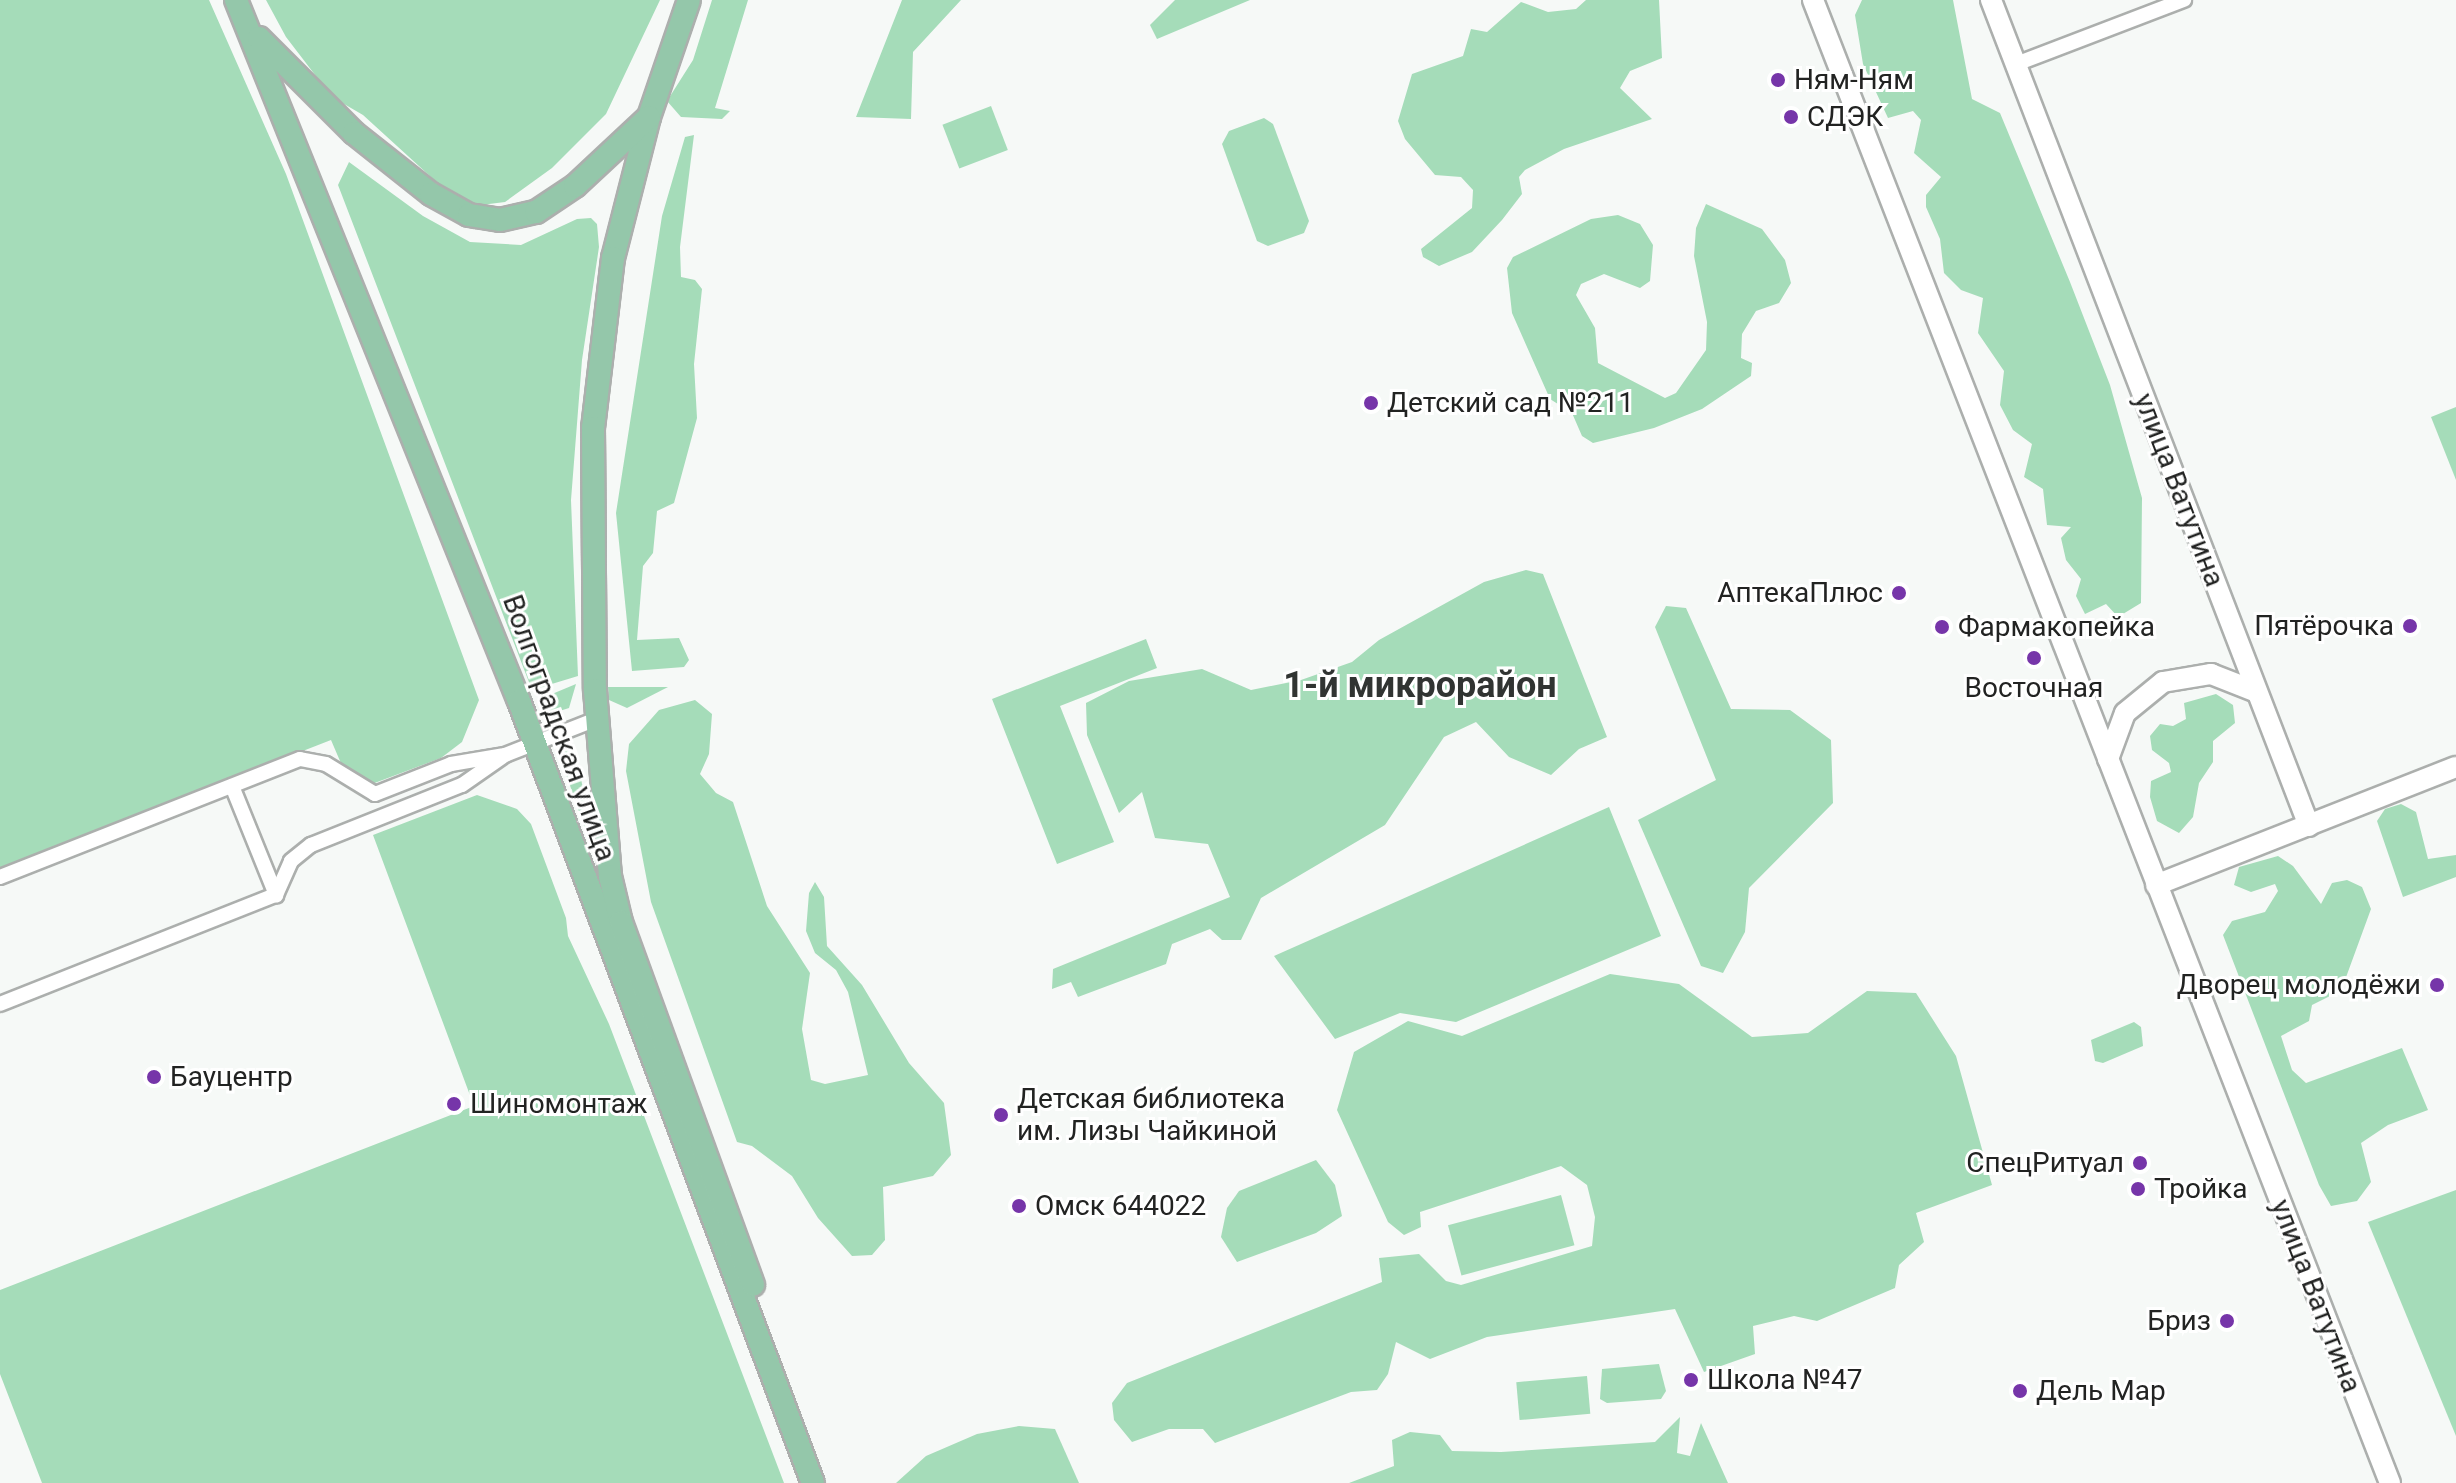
<!DOCTYPE html>
<meta charset="utf-8">
<style>
body{margin:0}
#map{position:relative;width:2456px;height:1483px;overflow:hidden;background:#f6f9f7;font-family:Roboto,sans-serif}
div>[style]{position:absolute}
[style*='--x']{left:calc(var(--x)*1px);top:calc(var(--y)*1px);width:calc(var(--w)*1px);rotate:calc(var(--a)*1deg)}
.green>*{inset:0;background:#a5dcb9;transform-origin:0 0}
.roads{filter:drop-shadow(2px 0 #acafad) drop-shadow(-2px 0 #acafad) drop-shadow(0 2px #acafad) drop-shadow(0 -2px #acafad)}
.minor>*{height:14px;margin:-7px;padding:0 7px;transform-origin:7px;border-radius:7px;background:#fff}
.secondary>*{height:20px;margin:-10px;padding:0 10px;transform-origin:10px;border-radius:10px;background:#fff}
.primary>*{height:22px;margin:-11px;padding:0 11px;transform-origin:11px;border-radius:11px;background:#94c7aa}
.dots>*{width:22px;height:22px;translate:-50% -50%;box-sizing:border-box;border:4px solid #fff;border-radius:50%}
span{translate:-50% -50%;white-space:nowrap;text-align:center;line-height:1.15;-webkit-text-stroke:6px #fff;paint-order:stroke}
.poi-label{font-size:28px;color:#222322}
.left{translate:0 -50%;text-align:left}
.right{translate:-100% -50%;text-align:right}
.street-label{font-size:28px;color:#222322}
.district-label{font-size:36px;color:#313432;font-weight:700}
</style>
<div id="map">
<div class="green">
<div style="clip-path:polygon(0 0,209px 0,286px 174px,479px 700px,462px 742px,441px 758px,364px 787px,346px 775px,331px 740px,0 869px)"></div>
<div style="clip-path:polygon(266px 0,660px 0,606px 114px,552px 168px,505px 202px,481px 205px,454px 198px,363px 115px,332px 97px,286px 37px)"></div>
<div style="clip-path:polygon(712px 0,748px 0,715px 108px,730px 111px,722px 119px,681px 117px,667px 101px,693px 60px)"></div>
<div style="clip-path:polygon(902px 0,961px 0,913px 52px,911px 119px,856px 117px)"></div>
<div style="clip-path:polygon(1175px 0,1250px 0,1157px 39px,1150px 25px)"></div>
<div style="clip-path:polygon(1586px 0,1659px 0,1662px 58px,1630px 71px,1620px 88px,1652px 119px,1564px 149px,1525px 170px,1519px 177px,1522px 194px,1502px 220px,1472px 252px,1439px 266px,1423px 257px,1421px 249px,1472px 208px,1473px 190px,1461px 177px,1435px 175px,1405px 139px,1398px 121px,1412px 74px,1463px 56px,1471px 29px,1487px 32px,1521px 2px,1548px 12px,1576px 9px)"></div>
<div style="clip-path:polygon(1862px 0,1953px 0,1972px 99px,2000px 113px,2070px 282px,2110px 385px,2142px 498px,2141px 603px,2118px 617px,2106px 604px,2085px 614px,2076px 596px,2081px 579px,2066px 560px,2061px 538px,2071px 527px,2047px 525px,2043px 489px,2024px 477px,2032px 444px,2013px 430px,2000px 405px,2004px 371px,1978px 333px,1983px 298px,1961px 290px,1944px 273px,1940px 239px,1926px 207px,1926px 195px,1941px 177px,1914px 153px,1921px 120px,1913px 111px,1888px 118px,1863px 64px,1855px 15px)"></div>
<div style="left:991px;top:106px;width:47px;height:52px;rotate:69deg"></div>
<div style="clip-path:polygon(1264px 118px,1273px 124px,1309px 221px,1304px 233px,1268px 246px,1257px 241px,1222px 144px,1229px 131px)"></div>
<div style="clip-path:polygon(694px 135px,680px 247px,681px 277px,695px 280px,702px 289px,694px 364px,697px 418px,674px 503px,657px 511px,653px 553px,643px 566px,637px 640px,679px 638px,689px 660px,684px 667px,632px 671px,616px 513px,662px 216px,685px 137px)"></div>
<div style="clip-path:polygon(349px 162px,423px 216px,470px 242px,521px 245px,577px 219px,591px 218px,597px 224px,599px 247px,582px 360px,571px 500px,578px 676px,532px 690px,338px 185px)"></div>
<div style="clip-path:polygon(1706px 204px,1762px 229px,1785px 260px,1791px 283px,1779px 303px,1756px 311px,1742px 334px,1741px 358px,1752px 363px,1751px 376px,1702px 409px,1654px 428px,1593px 443px,1582px 436px,1572px 413px,1550px 399px,1512px 313px,1507px 268px,1513px 257px,1591px 219px,1618px 215px,1640px 224px,1653px 245px,1650px 281px,1640px 288px,1604px 274px,1581px 284px,1576px 295px,1595px 328px,1598px 363px,1665px 398px,1676px 393px,1706px 350px,1707px 322px,1694px 256px,1696px 228px)"></div>
<div style="clip-path:polygon(2456px 407px,2456px 480px,2431px 417px)"></div>
<div style="clip-path:polygon(1526px 570px,1543px 574px,1607px 737px,1579px 749px,1551px 775px,1509px 757px,1476px 722px,1444px 737px,1385px 825px,1261px 898px,1241px 940px,1222px 940px,1210px 929px,1172px 944px,1166px 964px,1078px 997px,1071px 982px,1052px 989px,1053px 969px,1230px 897px,1208px 844px,1155px 838px,1142px 792px,1119px 813px,1087px 735px,1086px 703px,1129px 681px,1202px 669px,1251px 690px,1301px 680px,1352px 662px,1379px 640px,1484px 582px)"></div>
<div style="clip-path:polygon(1666px 606px,1686px 608px,1731px 709px,1790px 710px,1831px 740px,1833px 803px,1749px 888px,1745px 932px,1723px 973px,1701px 966px,1638px 820px,1716px 780px,1655px 627px)"></div>
<div style="clip-path:polygon(1146px 639px,1157px 668px,1060px 706px,1114px 842px,1057px 864px,992px 699px)"></div>
<div style="clip-path:polygon(576px 684px,569px 708px,547px 715px,540px 699px)"></div>
<div style="clip-path:polygon(608px 687px,668px 687px,627px 708px,609px 700px)"></div>
<div style="clip-path:polygon(2216px 694px,2233px 705px,2235px 723px,2213px 741px,2213px 762px,2199px 783px,2193px 817px,2179px 833px,2157px 821px,2150px 797px,2151px 781px,2171px 772px,2169px 763px,2152px 750px,2150px 736px,2160px 724px,2173px 726px,2186px 719px,2184px 703px)"></div>
<div style="clip-path:polygon(695px 700px,712px 714px,709px 754px,700px 774px,716px 793px,733px 802px,767px 906px,810px 973px,802px 1029px,811px 1080px,825px 1084px,868px 1075px,848px 992px,836px 970px,815px 953px,806px 931px,809px 893px,815px 882px,824px 897px,827px 946px,862px 985px,909px 1063px,944px 1103px,951px 1155px,933px 1176px,883px 1187px,885px 1240px,872px 1255px,852px 1256px,818px 1218px,792px 1176px,752px 1146px,737px 1142px,651px 902px,626px 771px,629px 744px,659px 710px)"></div>
<div style="clip-path:polygon(575px 748px,584px 794px,589px 840px,559px 754px)"></div>
<div style="clip-path:polygon(477px 795px,517px 809px,531px 824px,566px 918px,568px 936px,609px 1024px,784px 1483px,42px 1483px,0 1374px,0 1290px,474px 1106px,373px 835px)"></div>
<div style="clip-path:polygon(2401px 804px,2416px 812px,2428px 859px,2456px 855px,2456px 877px,2403px 897px,2377px 821px,2385px 809px)"></div>
<div style="clip-path:polygon(1609px 807px,1661px 936px,1456px 1022px,1400px 1013px,1335px 1039px,1274px 956px)"></div>
<div style="clip-path:polygon(2278px 856px,2293px 866px,2321px 904px,2332px 883px,2347px 880px,2362px 887px,2371px 909px,2345px 980px,2334px 994px,2312px 1005px,2309px 1021px,2281px 1036px,2292px 1070px,2306px 1083px,2402px 1048px,2428px 1110px,2388px 1125px,2361px 1143px,2371px 1182px,2357px 1201px,2331px 1206px,2319px 1185px,2223px 935px,2232px 921px,2265px 912px,2278px 891px,2275px 884px,2251px 892px,2234px 885px,2239px 867px)"></div>
<div style="clip-path:polygon(1610px 974px,1679px 984px,1752px 1037px,1808px 1033px,1867px 991px,1916px 993px,1956px 1056px,1992px 1185px,1916px 1213px,1924px 1242px,1899px 1265px,1895px 1288px,1817px 1321px,1794px 1316px,1753px 1326px,1755px 1354px,1704px 1372px,1675px 1309px,1487px 1337px,1430px 1359px,1396px 1342px,1388px 1374px,1377px 1390px,1351px 1392px,1215px 1443px,1203px 1429px,1169px 1429px,1132px 1442px,1114px 1420px,1112px 1403px,1127px 1383px,1382px 1282px,1379px 1258px,1419px 1254px,1446px 1281px,1461px 1285px,1592px 1246px,1595px 1217px,1587px 1185px,1561px 1166px,1420px 1212px,1421px 1227px,1404px 1235px,1388px 1222px,1337px 1110px,1354px 1052px,1408px 1021px,1462px 1036px)"></div>
<div style="clip-path:polygon(2134px 1022px,2141px 1027px,2143px 1046px,2103px 1063px,2095px 1061px,2091px 1040px)"></div>
<div style="clip-path:polygon(1316px 1160px,1335px 1185px,1342px 1216px,1316px 1233px,1237px 1262px,1221px 1237px,1227px 1208px,1239px 1191px)"></div>
<div style="clip-path:polygon(2456px 1190px,2456px 1436px,2368px 1222px)"></div>
<div style="left:1561px;top:1195px;width:52px;height:117px;rotate:75deg"></div>
<div style="clip-path:polygon(1659px 1364px,1666px 1391px,1661px 1399px,1607px 1403px,1600px 1399px,1602px 1369px)"></div>
<div style="left:1587px;top:1376px;width:38px;height:71px;rotate:85deg"></div>
<div style="clip-path:polygon(1680px 1417px,1677px 1453px,1690px 1456px,1701px 1423px,1728px 1483px,1349px 1483px,1394px 1466px,1392px 1440px,1410px 1432px,1440px 1435px,1452px 1451px,1501px 1452px,1655px 1442px)"></div>
<div style="clip-path:polygon(1019px 1426px,1055px 1429px,1079px 1483px,896px 1483px,926px 1456px,977px 1434px)"></div>
</div>
<div class="roads">
<div class="minor">
<div style="--x:2016;--y:64;--w:180;--a:-20.9"></div>
<div style="--x:232;--y:786;--w:118;--a:68"></div>
<div style="--x:0;--y:877;--w:322;--a:-21.5"></div>
<div style="--x:300;--y:759;--w:26;--a:11"></div>
<div style="--x:326;--y:764;--w:57;--a:31.5"></div>
<div style="--x:375;--y:794;--w:82;--a:-21.5"></div>
<div style="--x:451;--y:764;--w:55;--a:-9.5"></div>
<div style="--x:505;--y:755;--w:99;--a:-21.4"></div>
<div style="--x:0;--y:1004;--w:297;--a:-21.6"></div>
<div style="--x:276;--y:895;--w:37;--a:-66"></div>
<div style="--x:291;--y:861;--w:26;--a:-39"></div>
<div style="--x:311;--y:845;--w:162;--a:-21.7"></div>
<div style="--x:462;--y:785;--w:49;--a:-35"></div>
</div>
<div class="secondary">
<div style="--x:1813;--y:0;--w:1591;--a:68.74"></div>
<div style="--x:1991;--y:0;--w:885;--a:68.94"></div>
<div style="--x:2108;--y:759;--w:49;--a:-69.7"></div>
<div style="--x:2125;--y:713;--w:49;--a:-39.2"></div>
<div style="--x:2163;--y:682;--w:49;--a:-9.5"></div>
<div style="--x:2211;--y:674;--w:49;--a:21.4"></div>
<div style="--x:2156;--y:885;--w:322;--a:-21.5"></div>
</div>
<div class="primary">
<div style="--x:236;--y:0;--w:756;--a:68.02"></div>
<div style="--x:519;--y:701;--w:835;--a:69.4"></div>
<div style="--x:689;--y:0;--w:124;--a:108.9"></div>
<div style="--x:649;--y:117;--w:146;--a:104.3"></div>
<div style="--x:613;--y:258;--w:171;--a:96.7"></div>
<div style="--x:593;--y:428;--w:262;--a:89.6"></div>
<div style="--x:595;--y:690;--w:187;--a:85.4"></div>
<div style="--x:610;--y:876;--w:47;--a:76.6"></div>
<div style="--x:621;--y:922;--w:386;--a:70"></div>
<div style="--x:259;--y:38;--w:134;--a:45"></div>
<div style="--x:354;--y:133;--w:98;--a:38.4"></div>
<div style="--x:431;--y:194;--w:43;--a:28.9"></div>
<div style="--x:469;--y:215;--w:31;--a:9"></div>
<div style="--x:500;--y:220;--w:37;--a:-13"></div>
<div style="--x:536;--y:212;--w:47;--a:-33.7"></div>
<div style="--x:575;--y:186;--w:101;--a:-43"></div>
</div>
</div>
<div class="dots">
<div style="left:1778px;top:80px;background:#7635a9"></div>
<div style="left:1791px;top:117px;background:#7635a9"></div>
<div style="left:1371px;top:403px;background:#7635a9"></div>
<div style="left:1899px;top:593px;background:#7635a9"></div>
<div style="left:2410px;top:626px;background:#7635a9"></div>
<div style="left:1942px;top:627px;background:#7635a9"></div>
<div style="left:2034px;top:658px;background:#7635a9"></div>
<div style="left:2437px;top:985px;background:#7635a9"></div>
<div style="left:154px;top:1077px;background:#7635a9"></div>
<div style="left:454px;top:1104px;background:#7635a9"></div>
<div style="left:1001px;top:1115px;background:#7635a9"></div>
<div style="left:2140px;top:1163px;background:#7635a9"></div>
<div style="left:2138px;top:1189px;background:#7635a9"></div>
<div style="left:1019px;top:1206px;background:#7635a9"></div>
<div style="left:2227px;top:1321px;background:#7635a9"></div>
<div style="left:1691px;top:1380px;background:#7635a9"></div>
<div style="left:2020px;top:1391px;background:#7635a9"></div>
</div>
<div class="poi-label">
<span class="left" style="left:1794px;top:80px">Ням-Ням</span>
<span class="left" style="left:1807px;top:117px">СДЭК</span>
<span class="left" style="left:1387px;top:403px">Детский сад №211</span>
<span class="right" style="left:1883px;top:593px">АптекаПлюс</span>
<span class="right" style="left:2394px;top:626px">Пятёрочка</span>
<span class="left" style="left:1958px;top:627px">Фармакопейка</span>
<span style="left:2034px;top:688px">Восточная</span>
<span class="right" style="left:2421px;top:985px">Дворец молодёжи</span>
<span class="left" style="left:170px;top:1077px">Бауцентр</span>
<span class="left" style="left:1017px;top:1115px">Детская библиотека<br>им. Лизы Чайкиной</span>
<span class="left" style="left:470px;top:1104px">Шиномонтаж</span>
<span class="right" style="left:2124px;top:1163px">СпецРитуал</span>
<span class="left" style="left:2154px;top:1189px">Тройка</span>
<span class="left" style="left:1035px;top:1206px">Омск 644022</span>
<span class="right" style="left:2211px;top:1321px">Бриз</span>
<span class="left" style="left:1707px;top:1380px">Школа №47</span>
<span class="left" style="left:2036px;top:1391px">Дель Мар</span>
</div>
<div class="street-label">
<span style="left:2179px;top:490px;rotate:69deg">улица Ватутина</span>
<span style="left:559px;top:728px;rotate:70deg">Волгоградская улица</span>
<span style="left:2316px;top:1296px;rotate:69deg">улица Ватутина</span>
</div>
<div class="district-label">
<span style="left:1420px;top:686px">1-й микрорайон</span>
</div>
</div>
